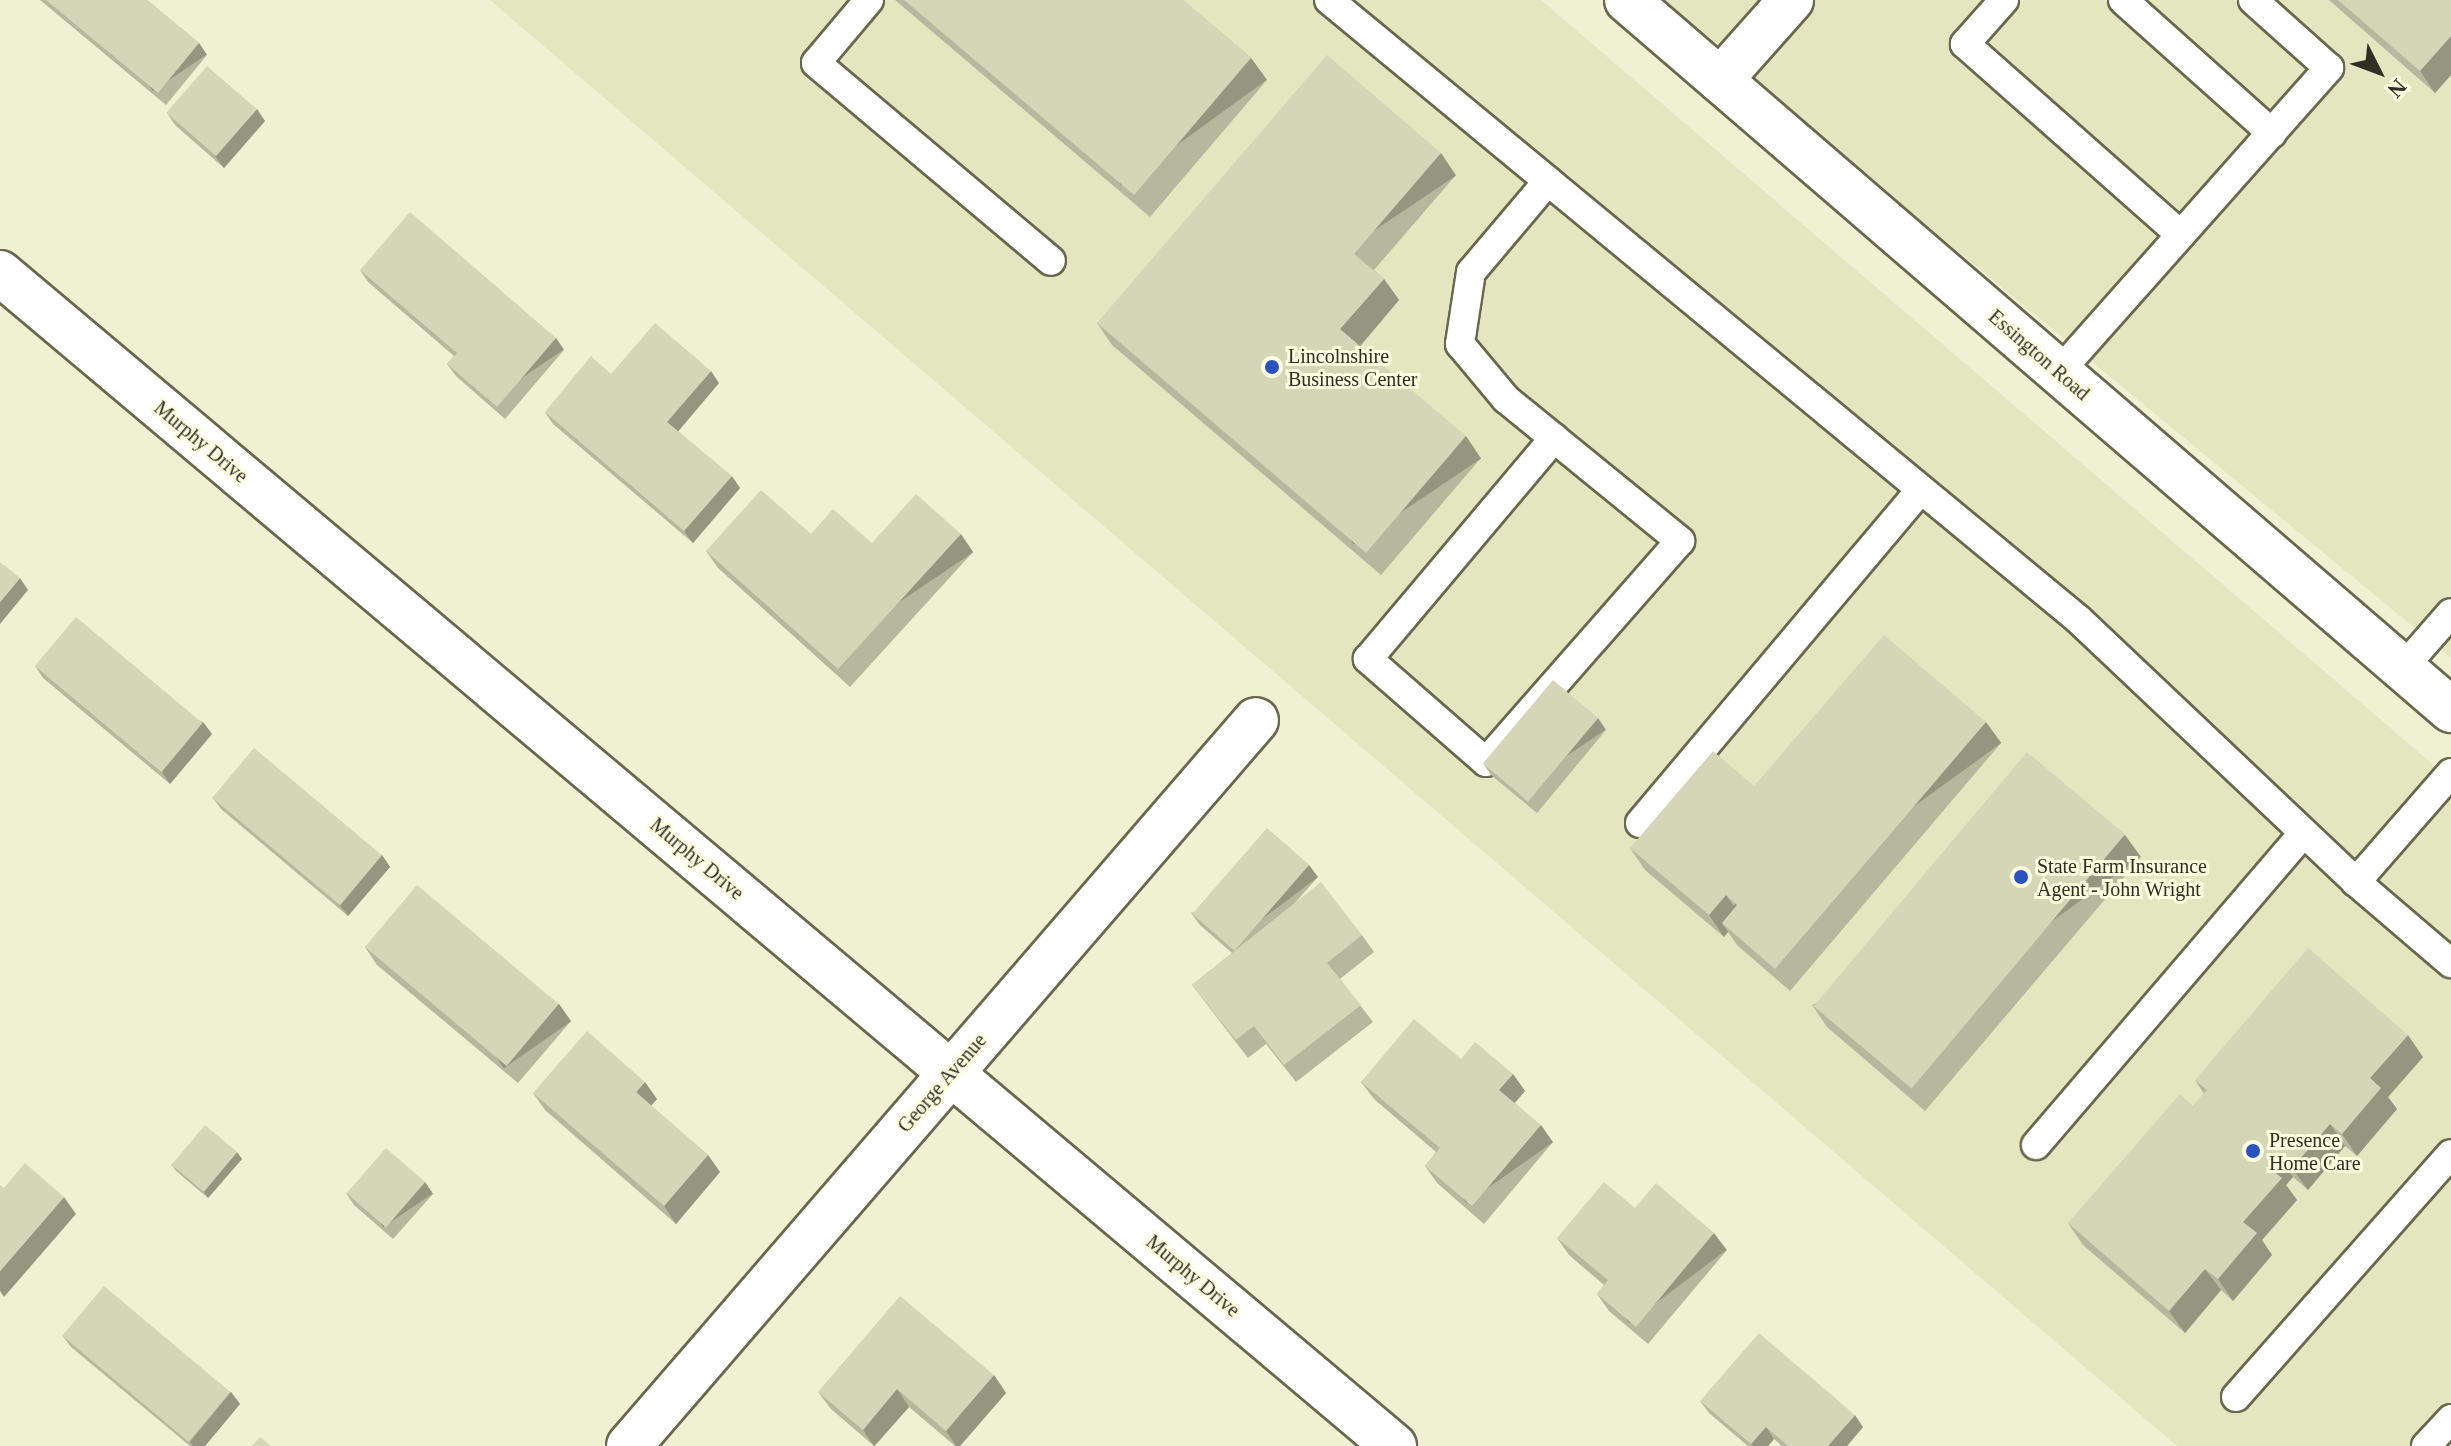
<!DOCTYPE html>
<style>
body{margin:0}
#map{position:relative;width:2451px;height:1446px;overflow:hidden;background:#f0f1d2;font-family:"Times New Roman",serif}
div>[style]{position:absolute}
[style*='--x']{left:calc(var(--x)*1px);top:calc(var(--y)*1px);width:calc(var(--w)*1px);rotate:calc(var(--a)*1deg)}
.built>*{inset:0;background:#e4e6c0}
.roads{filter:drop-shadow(2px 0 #67684d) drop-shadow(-2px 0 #67684d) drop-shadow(0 2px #67684d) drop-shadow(0 -2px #67684d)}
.lane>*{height:28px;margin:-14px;padding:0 14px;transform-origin:14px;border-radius:14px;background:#fff}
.street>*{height:44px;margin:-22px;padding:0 22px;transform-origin:22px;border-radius:22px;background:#fff}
.secondary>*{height:44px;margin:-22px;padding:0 22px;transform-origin:22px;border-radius:22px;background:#fff}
.wall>*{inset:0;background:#b6b89d}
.shaded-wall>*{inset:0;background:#949680;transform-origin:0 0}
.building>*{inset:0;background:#d4d6b7;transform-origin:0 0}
.dots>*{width:22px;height:22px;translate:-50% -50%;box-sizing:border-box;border:4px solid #fdfedf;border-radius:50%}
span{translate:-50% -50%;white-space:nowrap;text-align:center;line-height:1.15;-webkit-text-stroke:6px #fdfedf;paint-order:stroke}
.street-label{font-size:20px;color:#2f2f23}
.poi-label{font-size:20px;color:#2f2f23}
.left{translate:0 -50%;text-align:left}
.north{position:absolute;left:2339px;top:32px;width:80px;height:80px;-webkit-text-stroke:6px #fdfedf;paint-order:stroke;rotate:132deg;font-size:22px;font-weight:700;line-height:32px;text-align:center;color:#2f2f23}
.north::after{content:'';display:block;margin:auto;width:28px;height:36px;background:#2f2f23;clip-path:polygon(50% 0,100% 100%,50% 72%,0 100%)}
</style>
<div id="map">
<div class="built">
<div style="clip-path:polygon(490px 0,1541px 0,2451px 780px,2451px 1446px,2177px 1446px)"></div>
<div style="clip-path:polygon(1660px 0,2451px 0,2451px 658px,1765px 92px)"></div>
</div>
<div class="roads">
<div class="lane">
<div style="--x:869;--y:0;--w:82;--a:130.1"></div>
<div style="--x:816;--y:63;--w:307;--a:40.1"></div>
<div style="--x:1329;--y:0;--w:972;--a:39.57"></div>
<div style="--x:2078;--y:619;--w:383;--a:43.4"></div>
<div style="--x:2004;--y:0;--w:59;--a:131.6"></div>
<div style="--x:1965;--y:44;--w:288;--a:41.5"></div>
<div style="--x:2123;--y:0;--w:200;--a:41.8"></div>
<div style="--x:1548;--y:181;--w:119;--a:130.2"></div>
<div style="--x:1471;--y:272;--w:73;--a:98.7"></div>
<div style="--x:1460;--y:344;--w:72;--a:50.1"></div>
<div style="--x:1506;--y:399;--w:225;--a:39.2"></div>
<div style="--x:1680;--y:541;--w:294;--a:131.3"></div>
<div style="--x:1486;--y:762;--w:157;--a:-138.9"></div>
<div style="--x:1368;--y:659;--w:289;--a:-49.9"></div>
<div style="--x:2059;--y:372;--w:407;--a:-48.4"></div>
<div style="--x:2329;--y:68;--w:102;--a:-138.2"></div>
<div style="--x:2402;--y:669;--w:74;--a:-48.8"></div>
<div style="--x:2451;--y:773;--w:145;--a:131.1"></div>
<div style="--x:2356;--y:882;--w:125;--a:40.5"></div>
<div style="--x:1640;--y:823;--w:436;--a:-49.9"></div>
<div style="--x:2036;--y:1145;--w:411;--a:-49.4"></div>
<div style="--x:2236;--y:1397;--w:324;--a:-48.5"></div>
<div style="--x:2426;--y:1446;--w:37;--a:-47"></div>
</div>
<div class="street">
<div style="--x:1720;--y:80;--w:107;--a:-48.4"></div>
<div style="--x:0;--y:273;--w:1822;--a:40.08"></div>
<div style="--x:629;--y:1446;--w:959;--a:-49.18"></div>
</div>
<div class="secondary">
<div style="--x:1627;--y:0;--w:1088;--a:40.75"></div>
</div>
</div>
<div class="wall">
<div style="clip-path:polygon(40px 0,147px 0,199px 43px,207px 55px,166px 105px)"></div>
<div style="clip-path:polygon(895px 0,1183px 0,1251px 58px,1267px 80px,1150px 217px)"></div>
<div style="clip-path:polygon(2329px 0,2451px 0,2451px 75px,2435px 93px)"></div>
<div style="clip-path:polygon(167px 113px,265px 121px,224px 168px,175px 125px)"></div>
<div style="clip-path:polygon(1456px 175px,1374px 270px,1384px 279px,1399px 300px,1360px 346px,1481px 458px,1381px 575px,1112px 345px,1097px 323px)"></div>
<div style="clip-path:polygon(360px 270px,556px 338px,564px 350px,505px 419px,456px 376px,447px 364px,454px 356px,368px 282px)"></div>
<div style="clip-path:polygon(611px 374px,719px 383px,678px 431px,740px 488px,693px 543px,553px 424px,545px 412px)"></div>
<div style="clip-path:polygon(811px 534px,872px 543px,973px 552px,850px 687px,718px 568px,706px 551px)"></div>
<div style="clip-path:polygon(35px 666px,203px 722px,212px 734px,170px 784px,43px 678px)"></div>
<div style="clip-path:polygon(1606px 730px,1537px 813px,1491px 775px,1483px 763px)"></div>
<div style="clip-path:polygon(2001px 743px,1790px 991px,1737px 945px,1728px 932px,1724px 937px,1645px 870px,1630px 848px)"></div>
<div style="clip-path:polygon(212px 797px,382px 855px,390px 867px,348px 916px,221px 809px)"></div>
<div style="clip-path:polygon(2141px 857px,1925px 1111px,1827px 1027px,1812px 1005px)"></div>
<div style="clip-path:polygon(1318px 877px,1294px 904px,1362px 935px,1374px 952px,1340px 979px,1373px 1022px,1296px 1082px,1266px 1044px,1248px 1058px,1192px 985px,1232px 953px,1200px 925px,1191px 913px)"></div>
<div style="clip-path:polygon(365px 947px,559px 1004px,571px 1021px,518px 1083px,377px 965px)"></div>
<div style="clip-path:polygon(2423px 1057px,2388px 1097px,2397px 1109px,2357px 1156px,2345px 1146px,2308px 1190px,2293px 1177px,2286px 1185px,2297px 1200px,2262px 1240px,2272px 1255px,2233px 1301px,2221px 1290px,2185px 1333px,2083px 1245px,2068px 1223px,2193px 1106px,2204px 1094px,2195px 1080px)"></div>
<div style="clip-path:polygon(1461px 1059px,1513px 1074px,1525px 1091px,1515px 1103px,1553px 1142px,1484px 1224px,1437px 1183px,1425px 1166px,1436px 1152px,1374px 1099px,1361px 1082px)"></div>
<div style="clip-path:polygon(533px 1093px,657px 1099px,651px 1106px,708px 1155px,720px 1172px,676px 1224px,545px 1110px)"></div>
<div style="clip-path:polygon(242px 1159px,208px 1198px,176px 1171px,171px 1164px)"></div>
<div style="clip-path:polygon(425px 1182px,433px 1194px,393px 1239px,354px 1205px,346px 1193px)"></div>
<div style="clip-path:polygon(1635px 1208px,1727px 1250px,1648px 1344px,1609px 1311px,1597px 1294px,1604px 1285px,1569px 1255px,1557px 1238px)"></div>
<div style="clip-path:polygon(62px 1335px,231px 1392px,240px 1404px,205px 1446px,190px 1446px,71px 1347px)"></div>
<div style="clip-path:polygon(994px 1375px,1006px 1393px,960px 1446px,955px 1446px,909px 1407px,875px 1446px,874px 1446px,831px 1409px,818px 1392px)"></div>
<div style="clip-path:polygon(1700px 1401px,1863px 1427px,1847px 1446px,1782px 1446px,1774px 1439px,1768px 1446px,1748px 1446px,1709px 1413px)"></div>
</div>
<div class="shaded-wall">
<div style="clip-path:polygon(2451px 36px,2451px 75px,2435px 93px,2420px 71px)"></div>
<div style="left:199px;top:43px;width:14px;height:65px;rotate:56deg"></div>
<div style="left:1251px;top:58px;width:27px;height:180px;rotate:54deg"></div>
<div style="clip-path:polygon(257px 109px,265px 121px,224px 168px,215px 156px)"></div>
<div style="left:1441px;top:153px;width:27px;height:133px;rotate:56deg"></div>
<div style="clip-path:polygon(1384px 279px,1399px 300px,1356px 351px,1340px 329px)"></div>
<div style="left:556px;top:338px;width:14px;height:91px;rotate:56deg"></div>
<div style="clip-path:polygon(711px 371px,719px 383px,676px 434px,667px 422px)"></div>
<div style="left:1466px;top:436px;width:27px;height:154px;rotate:56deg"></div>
<div style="clip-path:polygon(732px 476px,740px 488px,693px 543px,684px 531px)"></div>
<div style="left:961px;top:534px;width:22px;height:183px;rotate:56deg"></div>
<div style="clip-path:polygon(20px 578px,28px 590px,0 624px,0 602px)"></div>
<div style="left:1598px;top:718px;width:14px;height:109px;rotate:56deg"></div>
<div style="clip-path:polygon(203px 722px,212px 734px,170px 784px,162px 772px)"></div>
<div style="left:1986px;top:722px;width:26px;height:325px;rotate:54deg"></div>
<div style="left:2125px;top:835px;width:27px;height:333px;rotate:54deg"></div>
<div style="clip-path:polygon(382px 855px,390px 867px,348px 916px,339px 904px)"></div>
<div style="left:1309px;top:865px;width:15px;height:113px;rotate:53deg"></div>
<div style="clip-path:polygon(1726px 895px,1741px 917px,1722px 923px,1728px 932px,1724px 937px,1709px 915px)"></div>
<div style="left:559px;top:1004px;width:21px;height:82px;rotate:55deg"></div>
<div style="clip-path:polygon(2408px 1035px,2423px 1057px,2388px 1097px,2397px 1109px,2357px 1156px,2342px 1134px,2370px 1078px)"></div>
<div style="clip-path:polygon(1513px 1074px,1525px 1091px,1511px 1107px,1499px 1090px)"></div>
<div style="clip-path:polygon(645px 1082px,657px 1099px,648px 1109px,636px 1092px)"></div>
<div style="clip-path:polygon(2330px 1124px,2345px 1146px,2308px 1190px,2292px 1168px)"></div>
<div style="left:1541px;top:1125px;width:21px;height:106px;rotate:55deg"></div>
<div style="clip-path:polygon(237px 1152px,242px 1159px,208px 1198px,204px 1192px)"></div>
<div style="clip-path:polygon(708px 1155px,720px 1172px,676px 1224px,664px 1206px)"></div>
<div style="clip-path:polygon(2278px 1155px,2293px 1177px,2286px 1185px,2297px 1200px,2262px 1240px,2272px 1255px,2233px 1301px,2218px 1279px,2268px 1167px)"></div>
<div style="left:425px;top:1182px;width:14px;height:60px;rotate:56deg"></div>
<div style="clip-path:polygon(64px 1197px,76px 1214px,4px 1297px,0 1291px,0 1271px)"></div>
<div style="left:1714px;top:1233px;width:21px;height:122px;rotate:53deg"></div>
<div style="clip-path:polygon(2205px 1269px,2221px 1290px,2185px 1333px,2169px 1311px)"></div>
<div style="clip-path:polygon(994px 1375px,1006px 1393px,960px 1446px,956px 1446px,946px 1431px)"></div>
<div style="clip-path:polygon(897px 1389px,909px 1407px,874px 1446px,863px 1430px)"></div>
<div style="clip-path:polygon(231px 1392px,240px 1404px,205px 1446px,193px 1446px,190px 1442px)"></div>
<div style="clip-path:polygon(1855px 1415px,1863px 1427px,1847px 1446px,1828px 1446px)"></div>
<div style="clip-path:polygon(1766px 1427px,1774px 1439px,1768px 1446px,1753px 1446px,1751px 1444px)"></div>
</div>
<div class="building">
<div style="clip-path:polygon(46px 0,147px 0,199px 43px,158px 93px)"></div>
<div style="clip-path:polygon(904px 0,1183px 0,1251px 58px,1134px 195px)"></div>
<div style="clip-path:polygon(2338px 0,2451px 0,2451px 36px,2420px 71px)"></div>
<div style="clip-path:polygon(1327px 55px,1441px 153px,1354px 254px,1384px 279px,1340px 329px,1466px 436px,1366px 553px,1097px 323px)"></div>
<div style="left:207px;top:66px;width:66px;height:62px;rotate:41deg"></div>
<div style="clip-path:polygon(410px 212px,556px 338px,497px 407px,447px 364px,457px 353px,360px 270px)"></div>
<div style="clip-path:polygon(655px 323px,711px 371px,667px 422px,732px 476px,684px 531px,545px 412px,591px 356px,611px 374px)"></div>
<div style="clip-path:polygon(761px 490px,811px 534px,833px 509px,872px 543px,916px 494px,961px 534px,838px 669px,706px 551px)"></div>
<div style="clip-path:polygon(0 562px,20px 578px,0 602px)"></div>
<div style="left:76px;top:617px;width:165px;height:64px;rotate:40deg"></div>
<div style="clip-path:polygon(1884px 635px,1986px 722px,1775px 969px,1722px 923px,1737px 905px,1726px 895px,1709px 915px,1630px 848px,1713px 751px,1754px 786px)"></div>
<div style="left:1553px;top:680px;width:59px;height:109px;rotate:40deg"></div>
<div style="left:254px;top:748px;width:167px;height:65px;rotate:40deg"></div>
<div style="left:2027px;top:752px;width:128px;height:332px;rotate:40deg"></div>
<div style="left:1267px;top:828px;width:56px;height:114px;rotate:41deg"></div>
<div style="clip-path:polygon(1321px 882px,1362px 935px,1327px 963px,1361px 1005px,1284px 1065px,1254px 1026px,1236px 1040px,1192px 985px)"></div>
<div style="left:417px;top:885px;width:185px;height:81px;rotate:40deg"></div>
<div style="clip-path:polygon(2308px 948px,2408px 1035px,2370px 1078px,2381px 1088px,2342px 1134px,2330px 1124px,2292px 1168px,2278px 1155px,2268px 1167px,2282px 1178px,2243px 1222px,2257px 1233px,2218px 1279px,2205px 1269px,2169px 1311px,2068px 1223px,2180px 1094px,2193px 1106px,2207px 1090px,2195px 1080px)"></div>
<div style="clip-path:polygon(1414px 1019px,1461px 1059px,1475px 1042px,1513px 1074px,1499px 1090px,1541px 1125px,1472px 1206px,1425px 1166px,1440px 1148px,1361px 1082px)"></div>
<div style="clip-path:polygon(587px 1031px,645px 1082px,636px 1092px,708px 1155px,664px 1206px,533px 1093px)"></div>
<div style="left:205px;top:1125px;width:42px;height:52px;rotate:40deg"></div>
<div style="left:386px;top:1148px;width:52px;height:60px;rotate:41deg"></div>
<div style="clip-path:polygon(25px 1163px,64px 1197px,0 1271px,0 1185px,4px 1188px)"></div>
<div style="clip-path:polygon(1604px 1182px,1635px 1208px,1656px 1183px,1714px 1233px,1636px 1327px,1597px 1294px,1608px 1280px,1557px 1238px)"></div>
<div style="left:104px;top:1286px;width:165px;height:65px;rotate:40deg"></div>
<div style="clip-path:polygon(900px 1296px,994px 1375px,946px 1431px,897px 1389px,863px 1430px,818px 1392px)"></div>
<div style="clip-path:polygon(1759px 1333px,1855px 1415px,1828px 1446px,1788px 1446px,1766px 1427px,1751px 1444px,1700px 1401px)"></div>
<div style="clip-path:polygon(260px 1437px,271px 1446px,252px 1446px)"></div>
</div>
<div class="dots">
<div style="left:1272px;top:367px;background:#2a52c1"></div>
<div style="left:2021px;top:877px;background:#2a52c1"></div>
<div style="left:2253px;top:1151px;background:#2a52c1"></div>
</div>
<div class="street-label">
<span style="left:2039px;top:355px;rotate:41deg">Essington Road</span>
<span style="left:201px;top:442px;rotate:40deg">Murphy Drive</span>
<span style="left:697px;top:859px;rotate:40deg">Murphy Drive</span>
<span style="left:942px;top:1083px;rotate:-49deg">George Avenue</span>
<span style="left:1193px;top:1276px;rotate:40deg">Murphy Drive</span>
</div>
<div class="poi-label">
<span class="left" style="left:1288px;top:368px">Lincolnshire<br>Business Center</span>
<span class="left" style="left:2037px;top:878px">State Farm Insurance<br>Agent - John Wright</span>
<span class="left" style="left:2269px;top:1152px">Presence<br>Home Care</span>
</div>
<div class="north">N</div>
</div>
